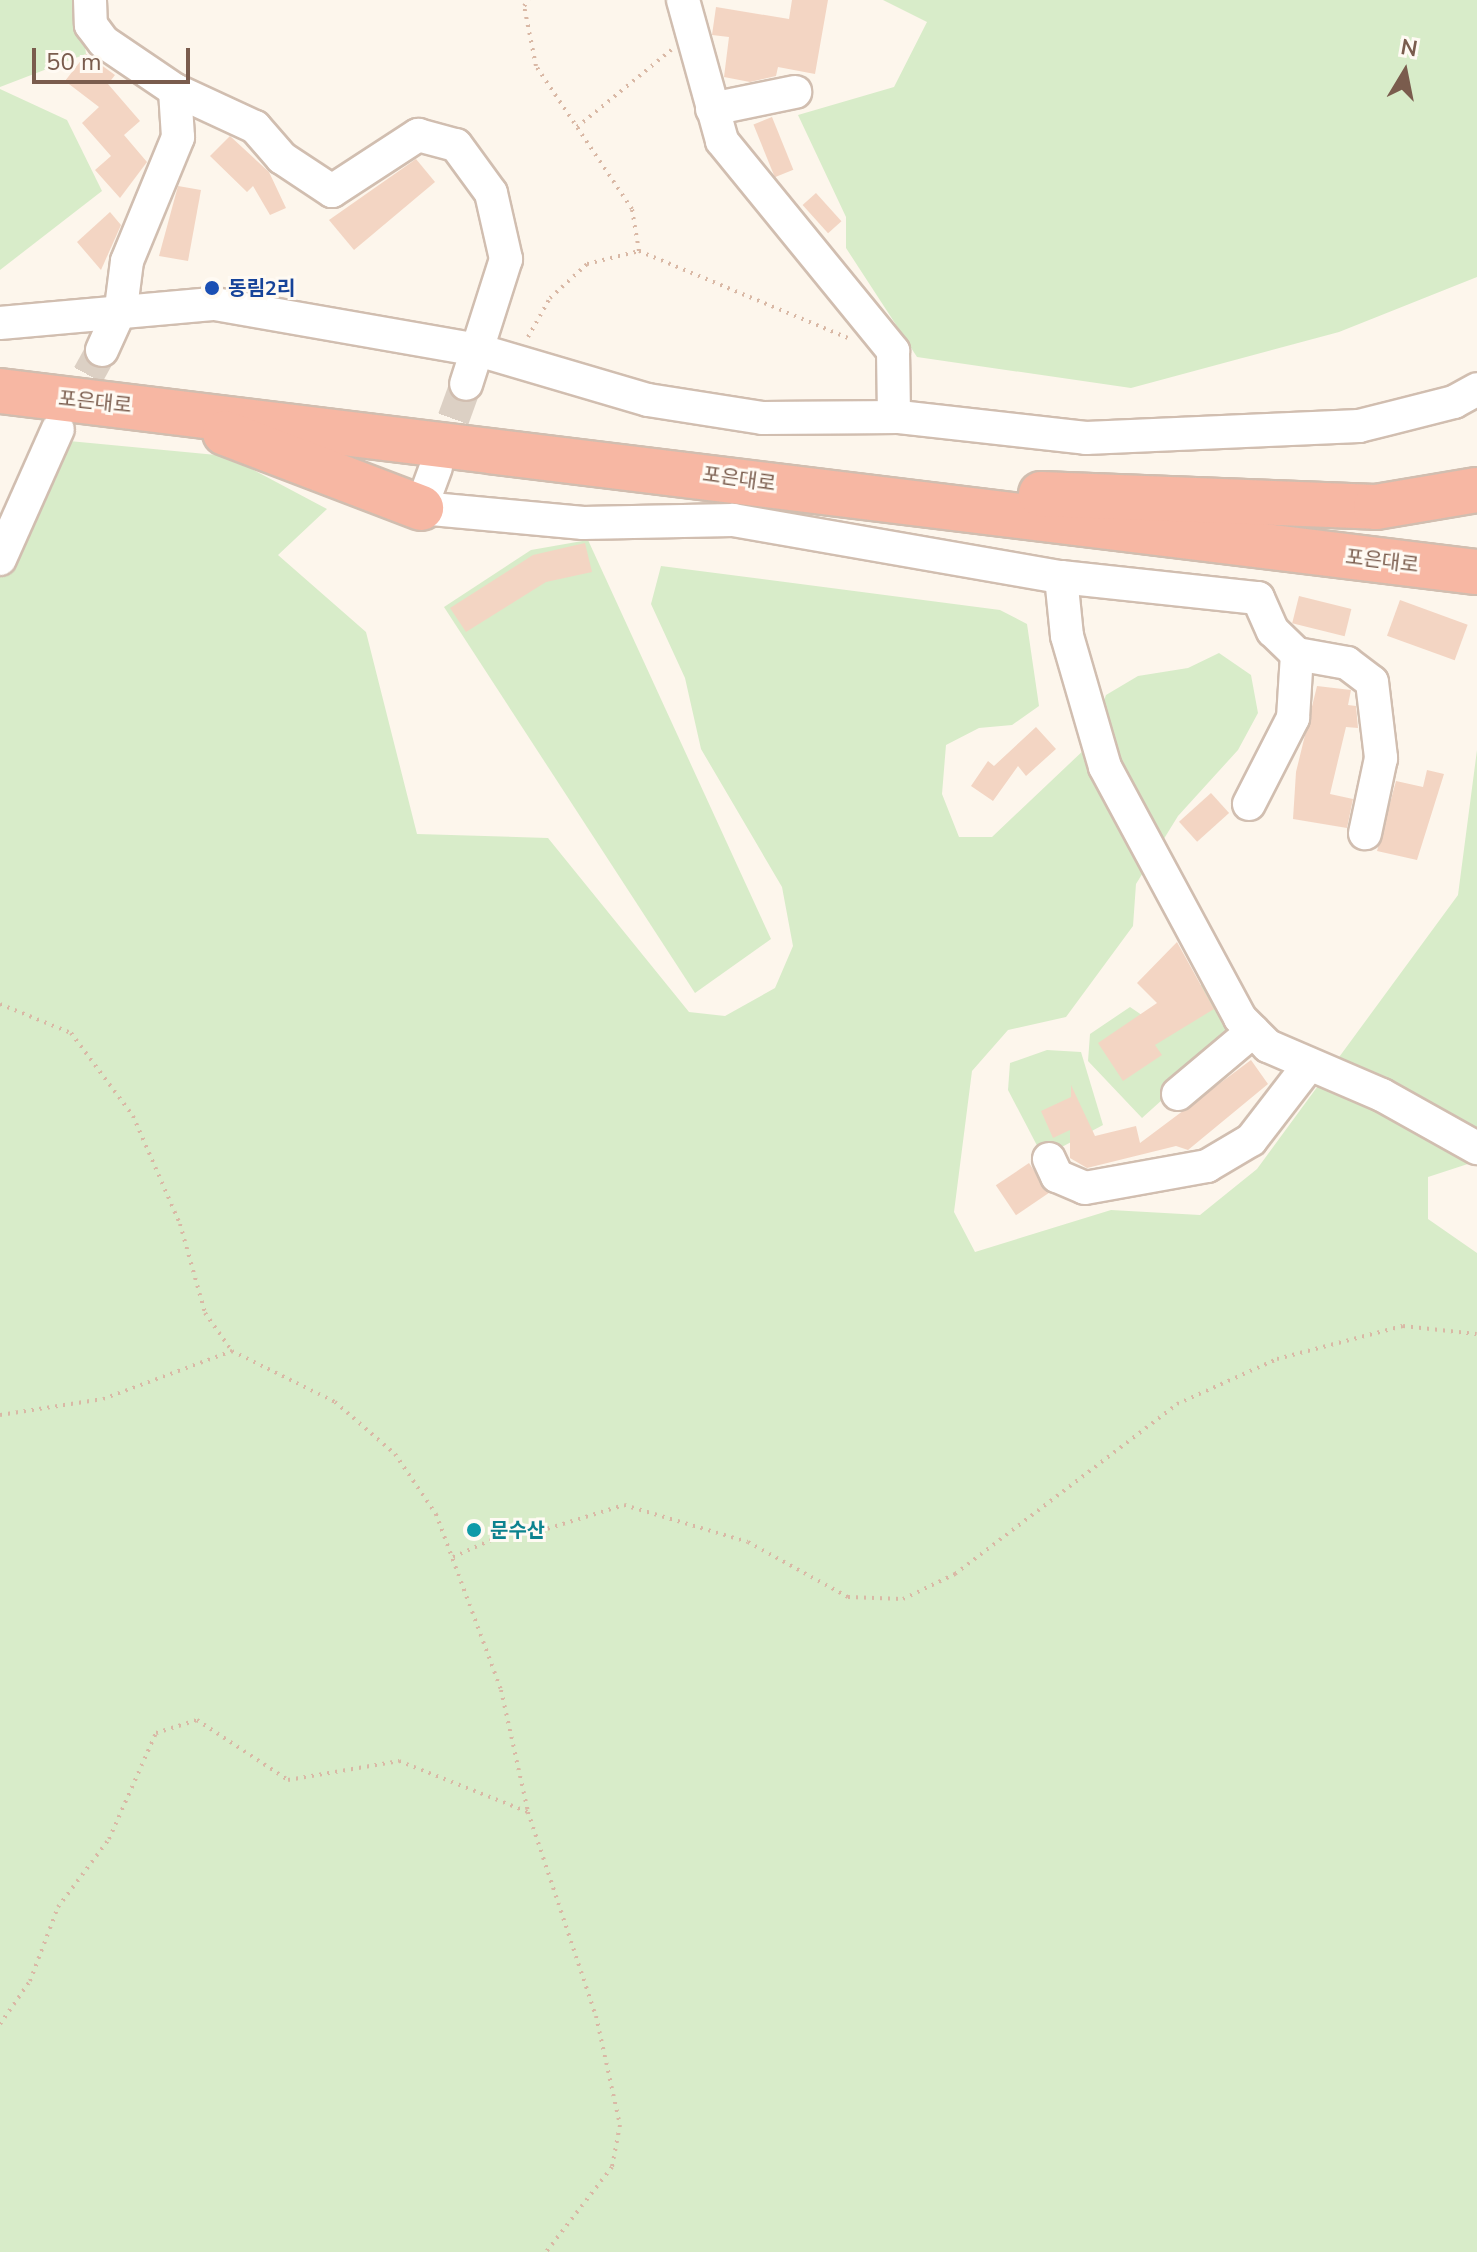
<!DOCTYPE html>
<meta charset="utf-8">
<style>
body{margin:0}
#map{position:relative;width:1477px;height:2252px;overflow:hidden;background:#fdf6ec;font-family:"Nunito Sans","Noto Sans KR",sans-serif}
div>[style]{position:absolute}
[style*='--x']{left:calc(var(--x)*1px);top:calc(var(--y)*1px);width:calc(var(--w)*1px);rotate:calc(var(--a)*1deg)}
.green>*{inset:0;background:#d8ecc9}
.building>*{inset:0;background:#f3d5c3;transform-origin:0 0}
.minor-tunnel>*{height:32px;margin-top:-16px;transform-origin:0;background:repeating-linear-gradient(90deg,#dcd0c4 0 32px,transparent 0 48px)}
.path>*{height:4px;margin-top:-2px;transform-origin:0;background:repeating-linear-gradient(90deg,#d9b8a5 0 2px,transparent 0 8px)}
.roads{filter:drop-shadow(2px 0 #d1beb0) drop-shadow(-2px 0 #d1beb0) drop-shadow(0 2px #d1beb0) drop-shadow(0 -2px #d1beb0)}
.minor>*{height:32px;margin:-16px;padding:0 16px;transform-origin:16px;border-radius:16px;background:#fff}
.highway>*{height:44px;margin:-22px;padding:0 22px;transform-origin:22px;border-radius:22px;background:#f7b7a3}
.dots>*{width:22px;height:22px;translate:-50% -50%;box-sizing:border-box;border:4px solid #fffaf3;border-radius:50%}
span{translate:-50% -50%;white-space:nowrap;text-align:center;line-height:1.15;-webkit-text-stroke:6px #fffaf3;paint-order:stroke}
.transit-label{font-size:20px;color:#164399;font-weight:700}
.left{translate:0 -50%;text-align:left}
.street-label{font-size:20px;color:#7a5c4d}
.culture-label{font-size:20px;color:#0d838f;font-weight:700}
.north{position:absolute;left:1365px;top:32px;width:80px;height:80px;-webkit-text-stroke:6px #fffaf3;paint-order:stroke;rotate:10deg;font-size:22px;font-weight:700;line-height:32px;text-align:center;color:#7a5c4d}
.north::after{content:'';display:block;margin:auto;width:28px;height:36px;background:#7a5c4d;clip-path:polygon(50% 0,100% 100%,50% 72%,0 100%)}
.scale{position:absolute;left:32px;top:48px;width:158px;height:36px;box-sizing:border-box;border:4px solid #7a5c4d;border-top:0;padding-left:10px;font-size:24px;line-height:28px;white-space:nowrap;color:#7a5c4d;-webkit-text-stroke:6px #fffaf3;paint-order:stroke}
</style>
<div id="map">
<div class="green">
<div style="clip-path:polygon(0 0,79px 0,86px 54px,0 87px)"></div>
<div style="clip-path:polygon(883px 0,1477px 0,1477px 277px,1339px 332px,1131px 388px,917px 357px,846px 248px,846px 217px,798px 115px,894px 87px,927px 22px)"></div>
<div style="clip-path:polygon(0 89px,67px 120px,102px 191px,0 270px)"></div>
<div style="clip-path:polygon(48px 439px,227px 456px,327px 509px,278px 555px,366px 632px,417px 834px,548px 838px,689px 1012px,725px 1016px,775px 988px,793px 946px,782px 887px,701px 749px,685px 678px,651px 604px,661px 566px,1000px 610px,1027px 624px,1039px 706px,1012px 725px,979px 728px,946px 745px,942px 794px,959px 837px,992px 837px,1087px 747px,1106px 695px,1138px 676px,1188px 668px,1219px 653px,1251px 675px,1258px 713px,1238px 750px,1178px 816px,1136px 884px,1133px 926px,1066px 1017px,1008px 1030px,972px 1071px,954px 1212px,975px 1252px,1111px 1210px,1200px 1215px,1257px 1169px,1458px 895px,1477px 750px,1477px 1161px,1428px 1177px,1428px 1219px,1477px 1253px,1477px 2252px,0 2252px,0 546px)"></div>
<div style="clip-path:polygon(588px 540px,771px 939px,695px 993px,444px 607px,531px 550px)"></div>
<div style="clip-path:polygon(1206px 982px,1235px 1034px,1142px 1118px,1088px 1061px,1090px 1034px,1130px 1007px,1155px 1024px,1156px 1012px)"></div>
<div style="clip-path:polygon(1047px 1050px,1081px 1052px,1103px 1125px,1043px 1157px,1008px 1090px,1010px 1063px)"></div>
</div>
<div class="building">
<div style="clip-path:polygon(792px 0,828px 0,815px 74px,778px 67px,776px 76px,750px 82px,724px 77px,729px 37px,712px 35px,716px 7px,789px 19px)"></div>
<div style="clip-path:polygon(86px 54px,115px 75px,108px 84px,140px 121px,124px 135px,147px 162px,120px 198px,95px 170px,111px 156px,82px 123px,99px 107px,65px 81px)"></div>
<div style="left:772px;top:117px;width:57px;height:20px;rotate:68deg"></div>
<div style="clip-path:polygon(230px 136px,269px 172px,286px 208px,270px 215px,253px 186px,247px 192px,210px 156px)"></div>
<div style="clip-path:polygon(416px 159px,435px 182px,354px 250px,329px 220px)"></div>
<div style="clip-path:polygon(178px 186px,201px 190px,188px 261px,159px 256px)"></div>
<div style="left:816px;top:193px;width:38px;height:18px;rotate:48deg"></div>
<div style="clip-path:polygon(110px 212px,121px 225px,101px 270px,77px 242px)"></div>
<div style="clip-path:polygon(585px 543px,592px 572px,546px 582px,466px 632px,450px 608px,533px 555px)"></div>
<div style="left:1299px;top:596px;width:54px;height:28px;rotate:14deg"></div>
<div style="left:1400px;top:600px;width:72px;height:38px;rotate:20deg"></div>
<div style="clip-path:polygon(1317px 686px,1351px 690px,1348px 705px,1356px 706px,1358px 728px,1346px 727px,1330px 794px,1353px 799px,1347px 828px,1293px 819px,1296px 772px)"></div>
<div style="clip-path:polygon(1036px 727px,1056px 749px,1026px 776px,1018px 766px,993px 801px,971px 786px,988px 761px,994px 766px)"></div>
<div style="clip-path:polygon(1427px 770px,1444px 774px,1417px 860px,1377px 851px,1396px 781px,1423px 787px)"></div>
<div style="left:1211px;top:793px;width:27px;height:43px;rotate:48deg"></div>
<div style="clip-path:polygon(1177px 942px,1214px 1009px,1155px 1045px,1162px 1055px,1123px 1081px,1098px 1043px,1157px 1003px,1137px 983px)"></div>
<div style="clip-path:polygon(1251px 1060px,1268px 1084px,1188px 1150px,1176px 1146px,1087px 1168px,1070px 1158px,1070px 1130px,1053px 1138px,1041px 1111px,1071px 1097px,1071px 1085px,1095px 1136px,1136px 1126px,1140px 1143px)"></div>
<div style="left:1029px;top:1163px;width:36px;height:40px;rotate:56deg"></div>
</div>
<div class="minor-tunnel">
<div style="--x:65;--y:417;--w:77;--a:-61.1"></div>
<div style="--x:437;--y:464;--w:85;--a:-70.1"></div>
</div>
<div class="path">
<div style="--x:577;--y:127;--w:122;--a:-39.3"></div>
<div style="--x:639;--y:251;--w:226;--a:22.6"></div>
<div style="--x:528;--y:337;--w:45;--a:-60.6"></div>
<div style="--x:550;--y:298;--w:50;--a:-42.6"></div>
<div style="--x:587;--y:264;--w:54;--a:-14"></div>
<div style="--x:639;--y:251;--w:43;--a:-99.5"></div>
<div style="--x:632;--y:209;--w:172;--a:-123.9"></div>
<div style="--x:536;--y:66;--w:61;--a:-101.3"></div>
<div style="--x:524;--y:6;--w:8;--a:-50"></div>
<div style="--x:0;--y:1004;--w:77;--a:22.2"></div>
<div style="--x:71;--y:1033;--w:104;--a:53.2"></div>
<div style="--x:133;--y:1116;--w:118;--a:66.5"></div>
<div style="--x:180;--y:1224;--w:92;--a:74.3"></div>
<div style="--x:205;--y:1313;--w:47;--a:54.6"></div>
<div style="--x:232;--y:1351;--w:115;--a:26.3"></div>
<div style="--x:335;--y:1402;--w:79;--a:40.9"></div>
<div style="--x:395;--y:1454;--w:73;--a:55.7"></div>
<div style="--x:436;--y:1514;--w:188;--a:69.7"></div>
<div style="--x:501;--y:1690;--w:125;--a:77.5"></div>
<div style="--x:528;--y:1812;--w:215;--a:71.6"></div>
<div style="--x:596;--y:2016;--w:112;--a:77.6"></div>
<div style="--x:620;--y:2125;--w:43;--a:100.8"></div>
<div style="--x:612;--y:2167;--w:108;--a:127.8"></div>
<div style="--x:0;--y:1415;--w:104;--a:-8.8"></div>
<div style="--x:103;--y:1399;--w:138;--a:-20.4"></div>
<div style="--x:453;--y:1557;--w:61;--a:-24.1"></div>
<div style="--x:509;--y:1532;--w:31;--a:-2"></div>
<div style="--x:540;--y:1531;--w:88;--a:-17.2"></div>
<div style="--x:624;--y:1505;--w:129;--a:16.6"></div>
<div style="--x:748;--y:1542;--w:114;--a:28.8"></div>
<div style="--x:848;--y:1597;--w:55;--a:2.1"></div>
<div style="--x:903;--y:1599;--w:58;--a:-25.7"></div>
<div style="--x:955;--y:1574;--w:280;--a:-37.4"></div>
<div style="--x:1177;--y:1404;--w:110;--a:-24.2"></div>
<div style="--x:1277;--y:1359;--w:130;--a:-14.7"></div>
<div style="--x:1403;--y:1326;--w:74;--a:6.2"></div>
<div style="--x:0;--y:2024;--w:52;--a:-55.1"></div>
<div style="--x:30;--y:1981;--w:79;--a:-69.3"></div>
<div style="--x:58;--y:1907;--w:85;--a:-53.1"></div>
<div style="--x:109;--y:1839;--w:116;--a:-66.1"></div>
<div style="--x:156;--y:1733;--w:43;--a:-17.6"></div>
<div style="--x:197;--y:1720;--w:109;--a:33.4"></div>
<div style="--x:288;--y:1780;--w:113;--a:-9.7"></div>
<div style="--x:399;--y:1761;--w:139;--a:21.6"></div>
</div>
<div class="roads">
<div class="minor">
<div style="--x:90;--y:0;--w:25;--a:88"></div>
<div style="--x:91;--y:25;--w:21;--a:53"></div>
<div style="--x:104;--y:42;--w:86;--a:34.1"></div>
<div style="--x:175;--y:90;--w:88;--a:24.8"></div>
<div style="--x:255;--y:127;--w:41;--a:48.9"></div>
<div style="--x:282;--y:158;--w:60;--a:33.4"></div>
<div style="--x:332;--y:191;--w:103;--a:-33.1"></div>
<div style="--x:418;--y:135;--w:39;--a:15"></div>
<div style="--x:456;--y:145;--w:59;--a:53.9"></div>
<div style="--x:491;--y:193;--w:68;--a:77.2"></div>
<div style="--x:506;--y:259;--w:131;--a:107.7"></div>
<div style="--x:683;--y:0;--w:146;--a:74.5"></div>
<div style="--x:722;--y:141;--w:271;--a:50.8"></div>
<div style="--x:893;--y:351;--w:66;--a:89.1"></div>
<div style="--x:712;--y:109;--w:85;--a:-11.6"></div>
<div style="--x:0;--y:323;--w:216;--a:-5.1"></div>
<div style="--x:215;--y:304;--w:267;--a:9.9"></div>
<div style="--x:478;--y:350;--w:177;--a:16.4"></div>
<div style="--x:648;--y:400;--w:116;--a:8.9"></div>
<div style="--x:763;--y:418;--w:136;--a:-0.4"></div>
<div style="--x:899;--y:417;--w:188;--a:6.4"></div>
<div style="--x:1086;--y:438;--w:273;--a:-2.5"></div>
<div style="--x:1359;--y:426;--w:98;--a:-14.2"></div>
<div style="--x:1454;--y:402;--w:26;--a:-29"></div>
<div style="--x:102;--y:350;--w:46;--a:-65.7"></div>
<div style="--x:121;--y:308;--w:47;--a:-82.7"></div>
<div style="--x:127;--y:261;--w:134;--a:-67.6"></div>
<div style="--x:178;--y:137;--w:47;--a:-93.7"></div>
<div style="--x:436;--y:467;--w:44;--a:110.1"></div>
<div style="--x:421;--y:508;--w:163;--a:5.3"></div>
<div style="--x:583;--y:523;--w:150;--a:-1.1"></div>
<div style="--x:733;--y:520;--w:333;--a:9.9"></div>
<div style="--x:1061;--y:577;--w:59;--a:84.2"></div>
<div style="--x:1067;--y:636;--w:136;--a:73.8"></div>
<div style="--x:1105;--y:767;--w:285;--a:61.7"></div>
<div style="--x:1240;--y:1018;--w:40;--a:45"></div>
<div style="--x:1268;--y:1046;--w:124;--a:23.3"></div>
<div style="--x:1382;--y:1095;--w:109;--a:29.2"></div>
<div style="--x:0;--y:559;--w:142;--a:-66"></div>
<div style="--x:1061;--y:577;--w:198;--a:6.1"></div>
<div style="--x:1258;--y:598;--w:36;--a:66"></div>
<div style="--x:1273;--y:631;--w:33;--a:44"></div>
<div style="--x:1297;--y:654;--w:51;--a:10.2"></div>
<div style="--x:1347;--y:663;--w:31;--a:37"></div>
<div style="--x:1372;--y:682;--w:77;--a:83.2"></div>
<div style="--x:1381;--y:758;--w:77;--a:102"></div>
<div style="--x:1249;--y:804;--w:97;--a:-62.9"></div>
<div style="--x:1293;--y:718;--w:64;--a:-86.4"></div>
<div style="--x:1178;--y:1094;--w:98;--a:-40"></div>
<div style="--x:1049;--y:1159;--w:19;--a:65"></div>
<div style="--x:1057;--y:1176;--w:30;--a:23"></div>
<div style="--x:1085;--y:1188;--w:124;--a:-10.2"></div>
<div style="--x:1207;--y:1166;--w:51;--a:-30.6"></div>
<div style="--x:1251;--y:1140;--w:93;--a:-52.4"></div>
</div>
<div class="highway">
<div style="--x:0;--y:391;--w:1488;--a:6.99"></div>
<div style="--x:225;--y:433;--w:210;--a:20.9"></div>
<div style="--x:1041;--y:494;--w:335;--a:2.2"></div>
<div style="--x:1376;--y:507;--w:102;--a:-9.6"></div>
</div>
</div>
<div class="dots">
<div style="left:212px;top:288px;background:#1a4fb4"></div>
<div style="left:474px;top:1530px;background:#0f9aa8"></div>
</div>
<div class="transit-label">
<span class="left" style="left:228px;top:288px">동림2리</span>
</div>
<div class="street-label">
<span style="left:95px;top:402px;rotate:6deg">포은대로</span>
<span style="left:739px;top:479px;rotate:8deg">포은대로</span>
<span style="left:1382px;top:561px;rotate:7deg">포은대로</span>
</div>
<div class="culture-label">
<span class="left" style="left:490px;top:1530px">문수산</span>
</div>
<div class="north">N</div>
<div class="scale">50 m</div>
</div>
